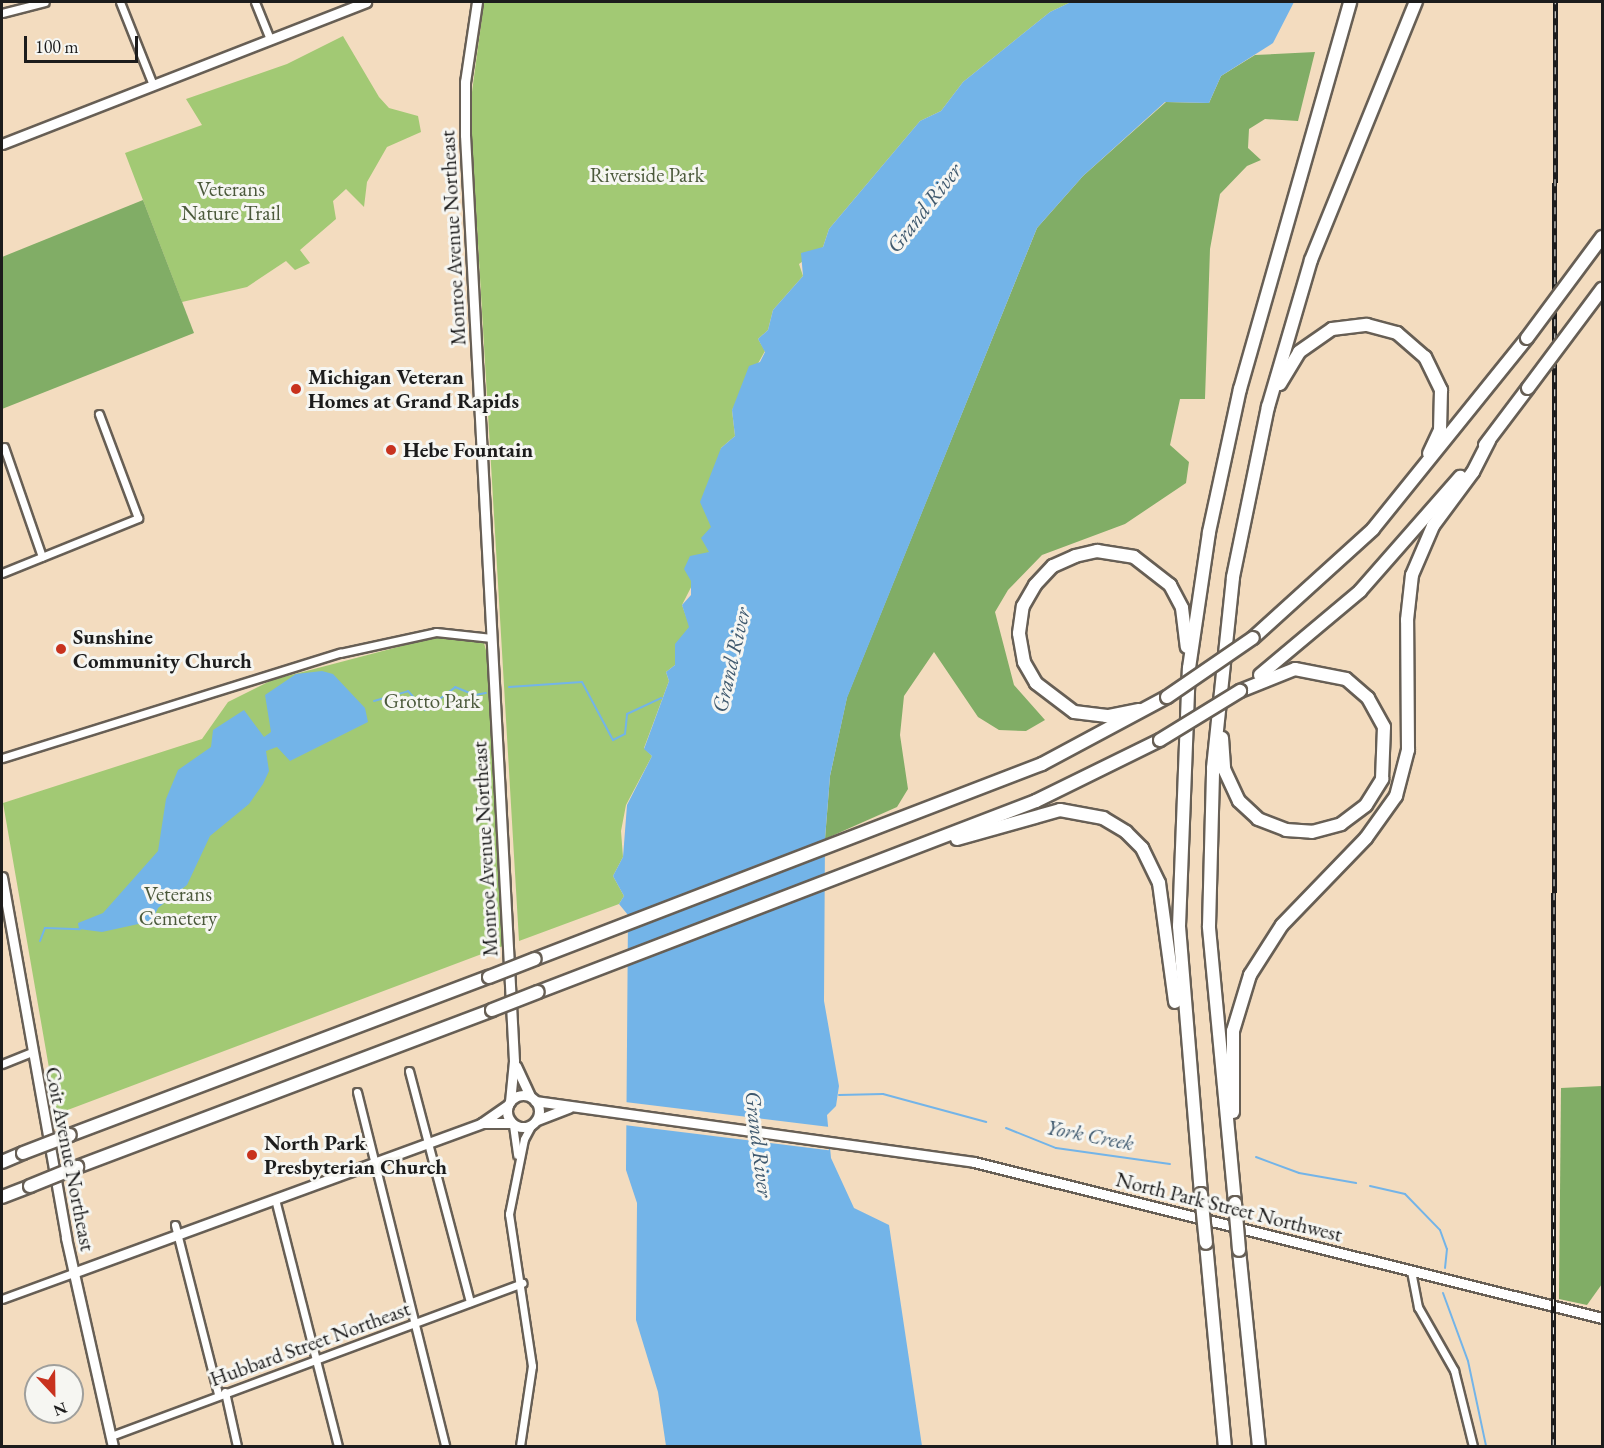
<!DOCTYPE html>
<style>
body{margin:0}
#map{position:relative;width:1604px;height:1448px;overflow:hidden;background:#f3dcbf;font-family:"EB Garamond",serif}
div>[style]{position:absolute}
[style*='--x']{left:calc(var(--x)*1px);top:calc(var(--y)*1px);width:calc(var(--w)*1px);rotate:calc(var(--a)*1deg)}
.green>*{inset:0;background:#a2c974}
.forest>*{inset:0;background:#81ad66}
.water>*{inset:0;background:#73b4e8}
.pier>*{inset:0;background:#f3dcbf;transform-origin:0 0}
.stream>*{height:2px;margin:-1px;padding:0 1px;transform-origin:1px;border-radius:1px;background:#73b4e8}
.roads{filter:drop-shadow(2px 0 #675f55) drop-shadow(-2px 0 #675f55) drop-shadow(0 2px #675f55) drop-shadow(0 -2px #675f55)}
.street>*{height:7px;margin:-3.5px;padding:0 3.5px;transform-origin:3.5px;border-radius:3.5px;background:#fff}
.secondary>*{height:9px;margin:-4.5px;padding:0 4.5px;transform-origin:4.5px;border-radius:4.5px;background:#fff}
.secondary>.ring{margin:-4.5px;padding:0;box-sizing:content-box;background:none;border:9px solid #fff;border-radius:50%}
.highway>*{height:12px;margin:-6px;padding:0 6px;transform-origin:6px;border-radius:6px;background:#fff}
.rail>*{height:4.5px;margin-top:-2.25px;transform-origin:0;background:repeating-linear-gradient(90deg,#f6f6f2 0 7px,#1c1c1c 0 14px);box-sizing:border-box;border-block:2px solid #1c1c1c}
.bridges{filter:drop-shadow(2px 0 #675f55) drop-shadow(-2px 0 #675f55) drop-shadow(0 2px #675f55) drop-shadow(0 -2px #675f55)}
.highway-bridge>*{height:12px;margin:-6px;padding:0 6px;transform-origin:6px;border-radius:6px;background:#fff}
.dots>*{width:16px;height:16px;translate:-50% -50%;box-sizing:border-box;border:3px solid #f6f6f2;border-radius:50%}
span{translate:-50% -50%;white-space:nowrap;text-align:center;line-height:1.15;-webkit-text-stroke:6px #f6f6f2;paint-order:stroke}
.park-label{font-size:21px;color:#4b593b}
.street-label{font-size:21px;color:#1c1c1c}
.poi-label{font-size:21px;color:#1c1c1c;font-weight:700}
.left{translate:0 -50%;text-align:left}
.water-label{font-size:22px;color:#3f596e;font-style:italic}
.frame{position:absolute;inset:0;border:3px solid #1c1c1c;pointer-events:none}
.north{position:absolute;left:24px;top:1364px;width:60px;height:60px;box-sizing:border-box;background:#f6f6f2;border:2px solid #9f9f9c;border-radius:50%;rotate:158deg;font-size:16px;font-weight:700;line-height:24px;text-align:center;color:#1c1c1c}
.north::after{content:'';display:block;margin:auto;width:21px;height:27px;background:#c8321e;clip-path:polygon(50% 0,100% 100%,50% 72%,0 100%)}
.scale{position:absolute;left:24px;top:36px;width:114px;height:27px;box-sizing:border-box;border:3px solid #1c1c1c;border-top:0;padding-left:8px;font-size:18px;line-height:21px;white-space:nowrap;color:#1c1c1c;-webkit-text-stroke:4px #f6f6f2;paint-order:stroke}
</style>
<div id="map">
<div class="green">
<div style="clip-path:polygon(484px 2px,1071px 2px,1050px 12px,963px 82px,941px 111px,920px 121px,829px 229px,823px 247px,799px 264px,803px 276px,773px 310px,768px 330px,758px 339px,765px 351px,732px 410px,735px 436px,721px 448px,709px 552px,682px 605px,690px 627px,676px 644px,675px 665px,666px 672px,669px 681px,644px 748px,652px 756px,626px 805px,621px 831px,623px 857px,613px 876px,624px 896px,619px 904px,519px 941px,470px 107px)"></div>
<div style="clip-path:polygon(343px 36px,379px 97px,389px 108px,418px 116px,421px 132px,387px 147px,367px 182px,364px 207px,346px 189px,333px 201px,336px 219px,300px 250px,310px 263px,295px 270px,286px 261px,247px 287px,182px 302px,125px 153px,202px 125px,186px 99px,287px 64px)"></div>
<div style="clip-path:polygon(440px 636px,484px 643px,491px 669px,503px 946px,57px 1114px,3px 803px,202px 739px,228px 702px,272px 680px)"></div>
</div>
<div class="forest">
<div style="clip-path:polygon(1315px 52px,1298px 121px,1265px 119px,1249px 129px,1248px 148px,1261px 160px,1247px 166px,1220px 194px,1210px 249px,1205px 399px,1180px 399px,1170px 445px,1189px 462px,1186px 483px,1125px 524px,1042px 555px,1008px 590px,995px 612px,1014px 685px,1045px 720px,1026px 731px,999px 730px,978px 717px,934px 652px,904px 696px,900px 735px,908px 789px,897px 807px,825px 839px,830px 776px,847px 697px,1037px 228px,1083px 176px,1166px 102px,1209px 103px,1221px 76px,1255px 55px)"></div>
<div style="clip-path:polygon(143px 200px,194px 333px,2px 409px,2px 257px)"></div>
<div style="clip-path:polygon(1602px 1086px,1602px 1284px,1587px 1305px,1559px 1299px,1561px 1088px)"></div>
</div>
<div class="water">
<div style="clip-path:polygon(1071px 2px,1294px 2px,1273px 43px,1221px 76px,1209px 103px,1165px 102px,1083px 176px,1037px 228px,847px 698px,830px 776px,825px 839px,824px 1001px,839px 1086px,836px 1106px,827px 1115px,831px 1158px,854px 1208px,889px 1225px,922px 1446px,666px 1446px,658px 1392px,636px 1320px,637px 1203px,626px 1170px,628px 915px,619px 904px,624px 896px,613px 876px,623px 857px,627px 805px,652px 756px,644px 749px,669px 681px,666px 672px,675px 665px,675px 644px,689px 627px,682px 605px,691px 595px,691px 581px,684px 569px,690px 556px,709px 552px,701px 538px,711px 527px,700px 502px,721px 448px,735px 436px,732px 410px,749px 366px,760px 362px,765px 352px,758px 339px,768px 330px,773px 310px,803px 276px,801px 253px,823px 247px,829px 229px,920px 121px,941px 111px,963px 82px,1050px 12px)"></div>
<div style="clip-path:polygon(322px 671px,333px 674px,365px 708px,368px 722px,290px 761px,277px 747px,266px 751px,269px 771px,263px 784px,249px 804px,210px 836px,187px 885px,158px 908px,152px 921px,102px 932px,79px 929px,78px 923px,103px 913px,158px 851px,166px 799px,178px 770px,211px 747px,213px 730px,244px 710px,264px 737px,271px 732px,265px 695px,296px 674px)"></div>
</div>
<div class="pier">
<div style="left:625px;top:1102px;width:208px;height:23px;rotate:7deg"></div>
</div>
<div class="stream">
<div style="--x:509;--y:687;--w:73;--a:-3.9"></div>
<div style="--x:582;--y:682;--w:66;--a:61.9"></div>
<div style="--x:613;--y:740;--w:13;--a:-27"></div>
<div style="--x:625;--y:734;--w:20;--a:-84"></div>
<div style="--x:627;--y:714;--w:38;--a:-25"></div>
<div style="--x:374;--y:701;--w:35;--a:-16"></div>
<div style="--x:408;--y:691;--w:25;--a:48"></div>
<div style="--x:425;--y:710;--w:38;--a:-37"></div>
<div style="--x:455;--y:687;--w:22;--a:22"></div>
<div style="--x:475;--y:695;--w:11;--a:-10"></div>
<div style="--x:40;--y:941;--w:14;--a:-69"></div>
<div style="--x:45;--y:928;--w:35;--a:2"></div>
<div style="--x:839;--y:1095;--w:44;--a:-1.3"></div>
<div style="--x:883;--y:1094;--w:107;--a:15.2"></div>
<div style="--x:1006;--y:1128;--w:54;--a:21.8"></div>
<div style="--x:1056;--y:1148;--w:115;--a:8"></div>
<div style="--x:1256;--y:1157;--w:46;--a:20.4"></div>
<div style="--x:1299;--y:1173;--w:58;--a:10"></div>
<div style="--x:1370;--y:1186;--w:36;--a:13"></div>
<div style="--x:1405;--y:1194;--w:50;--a:45.8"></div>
<div style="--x:1440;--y:1230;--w:20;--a:70"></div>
<div style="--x:1447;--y:1249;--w:19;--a:96"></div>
<div style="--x:1443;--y:1293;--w:72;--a:69.8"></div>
<div style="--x:1468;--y:1361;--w:87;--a:78"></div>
</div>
<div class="roads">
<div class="street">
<div style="--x:120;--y:2;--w:89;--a:68.3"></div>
<div style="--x:255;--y:2;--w:40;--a:68"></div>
<div style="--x:2;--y:13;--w:44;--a:-14.3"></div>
<div style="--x:4;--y:447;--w:116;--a:70.9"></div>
<div style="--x:2;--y:573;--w:147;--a:-22"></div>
<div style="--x:138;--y:518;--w:111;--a:-110.6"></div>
<div style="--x:2;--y:758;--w:354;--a:-17.3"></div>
<div style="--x:340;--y:653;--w:98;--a:-12.3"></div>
<div style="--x:436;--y:632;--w:56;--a:6.1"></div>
<div style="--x:2;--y:1064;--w:32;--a:-22"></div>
<div style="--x:409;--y:1071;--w:239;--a:75.2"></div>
<div style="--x:357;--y:1092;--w:365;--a:76"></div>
<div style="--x:513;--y:1125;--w:30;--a:82"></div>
<div style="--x:275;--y:1199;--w:255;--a:75.7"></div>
<div style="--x:175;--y:1225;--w:174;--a:75.7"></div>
<div style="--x:1411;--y:1271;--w:37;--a:79"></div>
<div style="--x:1418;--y:1307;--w:73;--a:60.3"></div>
<div style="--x:1454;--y:1370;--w:78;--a:76"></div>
<div style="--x:2;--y:1299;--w:76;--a:-20.1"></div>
<div style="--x:225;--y:1392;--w:55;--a:77.5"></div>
<div style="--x:111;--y:1436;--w:439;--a:-20.4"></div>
<div style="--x:520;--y:1446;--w:81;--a:-81.5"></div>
<div style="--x:532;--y:1366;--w:154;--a:-98.6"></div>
<div style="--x:509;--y:1214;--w:76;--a:-78.7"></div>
<div style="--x:524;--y:1139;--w:17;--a:-62"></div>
</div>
<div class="secondary">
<div style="--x:477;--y:2;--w:81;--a:98.5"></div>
<div style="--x:465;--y:82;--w:53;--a:90"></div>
<div style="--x:465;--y:135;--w:927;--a:86.97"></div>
<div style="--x:514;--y:1061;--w:41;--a:95.6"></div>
<div style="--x:2;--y:144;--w:391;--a:-21.3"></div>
<div style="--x:2;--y:877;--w:367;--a:79.9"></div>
<div style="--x:66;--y:1238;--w:213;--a:77.3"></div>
<div style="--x:516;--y:1066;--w:33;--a:65"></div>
<div class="ring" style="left:507px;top:1095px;width:23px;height:23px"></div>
<div style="--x:535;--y:1101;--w:443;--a:7.9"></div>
<div style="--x:974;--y:1162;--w:647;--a:13.95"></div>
<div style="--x:537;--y:1120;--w:34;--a:-21"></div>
<div style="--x:482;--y:1123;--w:29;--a:0"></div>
<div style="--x:73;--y:1273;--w:436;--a:-20.1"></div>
<div style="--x:482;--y:1123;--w:32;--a:-35"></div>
</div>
<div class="highway">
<div style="--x:1280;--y:384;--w:37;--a:-59"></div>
<div style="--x:1299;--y:352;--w:40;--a:-34.9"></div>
<div style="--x:1332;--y:329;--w:35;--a:-7"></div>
<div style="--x:1367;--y:325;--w:31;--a:15"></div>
<div style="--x:1397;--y:333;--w:37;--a:41"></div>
<div style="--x:1425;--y:357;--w:37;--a:64"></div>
<div style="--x:1441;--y:390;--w:40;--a:91.4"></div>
<div style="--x:1440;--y:430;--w:26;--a:115"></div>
<div style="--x:1485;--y:445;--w:71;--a:-53"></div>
<div style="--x:1253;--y:638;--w:162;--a:-42.2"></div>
<div style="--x:1373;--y:529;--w:245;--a:-51.1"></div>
<div style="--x:1260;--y:675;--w:131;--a:-40"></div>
<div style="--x:1360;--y:591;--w:152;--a:-48.7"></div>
<div style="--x:1139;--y:710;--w:33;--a:169"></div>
<div style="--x:1107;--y:716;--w:33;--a:-173"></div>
<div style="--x:1074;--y:712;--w:48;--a:-142.7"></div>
<div style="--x:1036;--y:683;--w:24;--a:-120"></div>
<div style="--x:1024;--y:662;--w:29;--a:-100"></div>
<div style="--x:1019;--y:633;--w:27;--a:-82"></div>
<div style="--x:1023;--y:606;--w:24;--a:-60"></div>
<div style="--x:1035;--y:585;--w:26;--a:-47"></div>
<div style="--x:1053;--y:566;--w:24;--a:-24"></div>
<div style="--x:1075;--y:556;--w:23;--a:-13"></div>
<div style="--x:1097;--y:551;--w:37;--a:9"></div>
<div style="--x:1134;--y:557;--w:46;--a:37.9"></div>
<div style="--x:1170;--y:585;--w:26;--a:62"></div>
<div style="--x:1182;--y:608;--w:39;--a:83"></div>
<div style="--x:1222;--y:738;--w:31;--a:86"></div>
<div style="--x:1224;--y:769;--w:35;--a:65"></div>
<div style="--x:1239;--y:801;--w:26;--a:43"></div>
<div style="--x:1258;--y:819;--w:30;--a:21"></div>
<div style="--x:1286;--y:830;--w:26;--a:4"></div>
<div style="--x:1312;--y:832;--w:30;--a:-15"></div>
<div style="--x:1341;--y:824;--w:31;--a:-37"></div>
<div style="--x:1366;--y:805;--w:31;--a:-58"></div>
<div style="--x:1382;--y:779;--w:52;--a:-87.8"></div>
<div style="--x:1384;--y:727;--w:33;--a:-119"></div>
<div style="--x:1368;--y:698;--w:29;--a:-139"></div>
<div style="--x:1346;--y:679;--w:52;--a:-168.9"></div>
<div style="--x:1295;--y:669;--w:59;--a:158.2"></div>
<div style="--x:957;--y:839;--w:107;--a:-15.7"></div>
<div style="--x:1060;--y:810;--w:44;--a:10.5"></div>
<div style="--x:1103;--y:818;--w:27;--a:31"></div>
<div style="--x:1126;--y:832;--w:23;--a:45"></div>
<div style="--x:1142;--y:848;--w:39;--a:64"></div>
<div style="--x:1159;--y:883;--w:120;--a:82.3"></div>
<div style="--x:535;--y:959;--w:543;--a:-21.04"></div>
<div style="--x:1042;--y:764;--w:142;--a:-28.2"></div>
<div style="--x:538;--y:992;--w:533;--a:-20.98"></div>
<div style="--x:1036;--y:801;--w:138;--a:-26.2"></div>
<div style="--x:1233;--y:1112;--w:81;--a:-90"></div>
<div style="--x:1233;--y:1031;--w:59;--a:-73.1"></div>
<div style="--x:1250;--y:975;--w:59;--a:-57.4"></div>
<div style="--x:1282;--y:925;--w:121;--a:-46"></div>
<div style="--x:1366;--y:838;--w:52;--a:-54.5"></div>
<div style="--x:1396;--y:796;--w:48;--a:-75.4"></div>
<div style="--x:1408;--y:750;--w:130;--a:-90.4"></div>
<div style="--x:1407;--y:620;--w:45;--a:-83.7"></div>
<div style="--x:1412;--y:575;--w:53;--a:-66.8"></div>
<div style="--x:1433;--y:526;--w:67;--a:-53.5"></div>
<div style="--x:1473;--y:472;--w:36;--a:-63"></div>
<div style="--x:70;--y:1135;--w:448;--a:-20.7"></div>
<div style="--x:2;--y:1162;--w:23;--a:-23"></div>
<div style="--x:77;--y:1167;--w:444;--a:-20.7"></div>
<div style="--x:1201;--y:1194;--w:269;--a:-94.7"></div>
<div style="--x:1179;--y:926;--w:258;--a:-87.8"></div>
<div style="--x:1189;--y:668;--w:137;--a:-81.6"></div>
<div style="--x:1209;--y:532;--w:146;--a:-77.8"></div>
<div style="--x:1240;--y:389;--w:402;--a:-74.1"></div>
<div style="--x:2;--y:1197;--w:30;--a:-21"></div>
<div style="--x:1235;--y:1203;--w:278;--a:-95.4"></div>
<div style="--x:1209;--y:926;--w:158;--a:-88.5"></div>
<div style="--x:1213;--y:768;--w:192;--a:-84"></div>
<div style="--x:1233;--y:577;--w:174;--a:-78.4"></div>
<div style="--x:1268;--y:407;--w:153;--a:-73.7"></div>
<div style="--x:1311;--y:260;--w:279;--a:-67.9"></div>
<div style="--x:1206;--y:1243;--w:204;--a:84.7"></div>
<div style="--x:1239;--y:1250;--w:197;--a:84.2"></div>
</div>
</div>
<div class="rail">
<div style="--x:1553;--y:1446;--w:1444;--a:-89.92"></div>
</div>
<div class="bridges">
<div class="highway-bridge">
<div style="--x:1527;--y:338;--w:126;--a:-53.4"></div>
<div style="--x:1528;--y:388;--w:124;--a:-53.2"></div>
<div style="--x:1167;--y:697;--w:104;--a:-34.5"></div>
<div style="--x:1160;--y:740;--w:94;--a:-31.5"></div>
<div style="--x:489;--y:977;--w:49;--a:-21.4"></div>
<div style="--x:492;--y:1010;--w:49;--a:-21.4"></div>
<div style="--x:23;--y:1153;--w:50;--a:-21"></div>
<div style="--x:30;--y:1186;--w:51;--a:-22"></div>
<div style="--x:1201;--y:1194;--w:49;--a:84.2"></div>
<div style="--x:1235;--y:1203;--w:47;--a:85.1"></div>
</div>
</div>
<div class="dots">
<div style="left:296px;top:389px;background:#c8321e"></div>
<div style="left:391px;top:450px;background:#c8321e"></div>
<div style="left:61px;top:649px;background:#c8321e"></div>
<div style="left:252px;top:1155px;background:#c8321e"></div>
</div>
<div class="park-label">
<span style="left:647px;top:175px">Riverside Park</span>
<span style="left:231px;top:201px">Veterans<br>Nature Trail</span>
<span style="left:432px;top:701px">Grotto Park</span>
<span style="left:178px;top:906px">Veterans<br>Cemetery</span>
</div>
<div class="street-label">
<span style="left:453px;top:238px;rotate:-93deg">Monroe Avenue Northeast</span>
<span style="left:485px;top:849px;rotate:-93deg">Monroe Avenue Northeast</span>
<span style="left:70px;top:1159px;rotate:79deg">Coit Avenue Northeast</span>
<span style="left:1229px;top:1207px;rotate:14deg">North Park Street Northwest</span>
<span style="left:310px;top:1344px;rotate:-20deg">Hubbard Street Northeast</span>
</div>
<div class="poi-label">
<span class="left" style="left:308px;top:389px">Michigan Veteran<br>Homes at Grand Rapids</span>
<span class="left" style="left:403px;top:450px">Hebe Fountain</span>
<span class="left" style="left:73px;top:649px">Sunshine<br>Community Church</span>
<span class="left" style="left:264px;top:1155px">North Park<br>Presbyterian Church</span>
</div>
<div class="water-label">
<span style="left:924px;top:208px;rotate:-52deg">Grand River</span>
<span style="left:731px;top:660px;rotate:-77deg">Grand River</span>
<span style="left:1090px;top:1135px;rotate:11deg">York Creek</span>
<span style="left:759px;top:1144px;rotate:83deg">Grand River</span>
</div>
<div class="frame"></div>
<div class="north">N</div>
<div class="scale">100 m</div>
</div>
